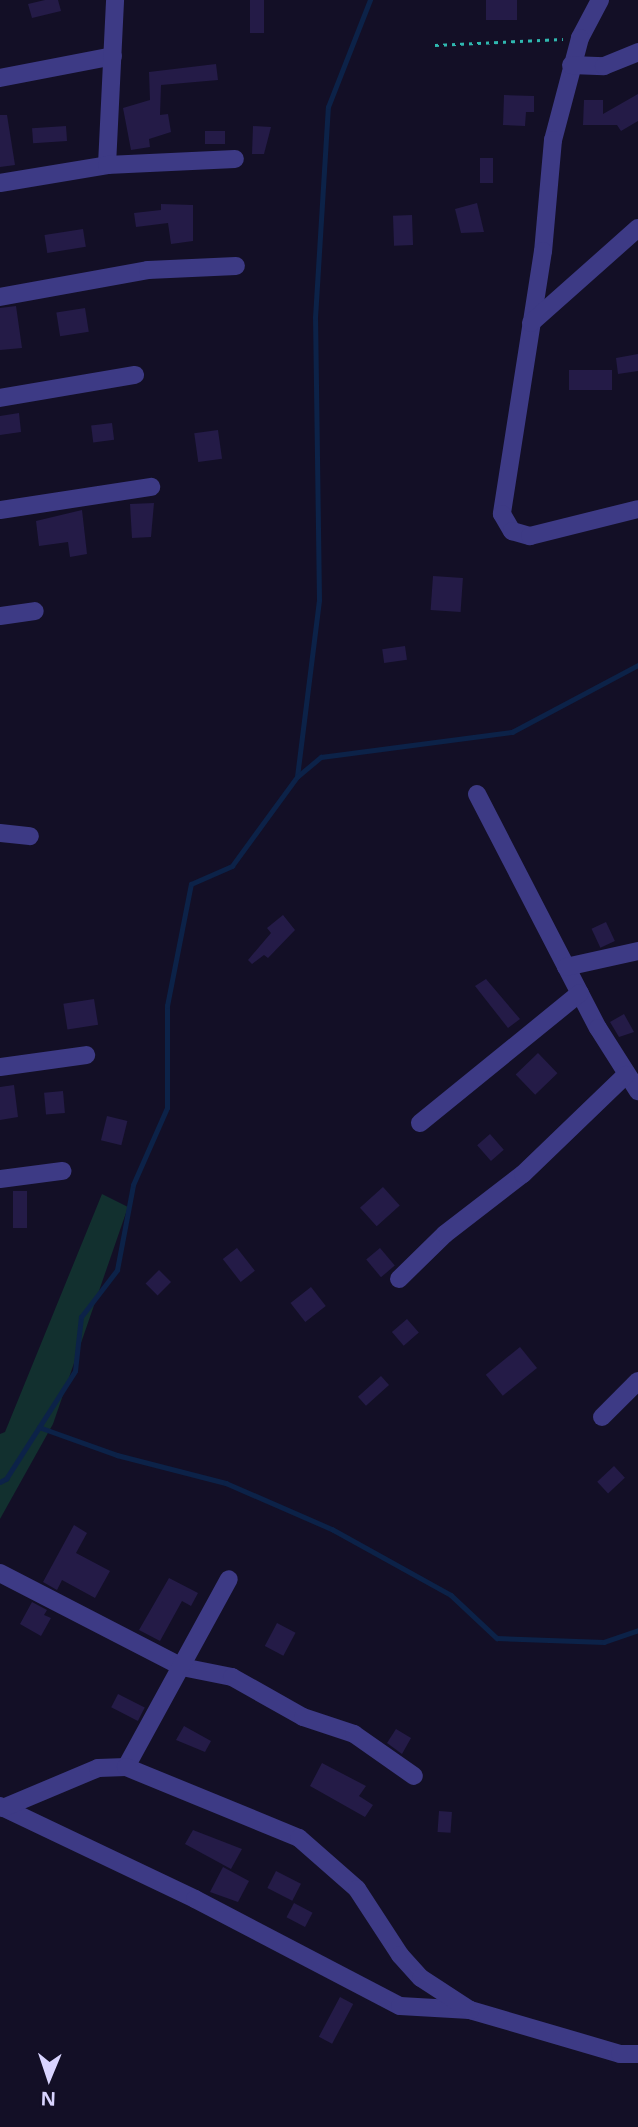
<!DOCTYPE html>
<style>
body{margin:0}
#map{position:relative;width:638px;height:2127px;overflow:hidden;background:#130f26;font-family:"Open Sans",sans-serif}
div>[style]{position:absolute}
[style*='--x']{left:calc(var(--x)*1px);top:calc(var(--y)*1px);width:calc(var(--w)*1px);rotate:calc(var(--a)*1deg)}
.green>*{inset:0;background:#12302f}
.stream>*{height:4.5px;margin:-2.25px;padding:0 2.25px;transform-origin:2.25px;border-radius:2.25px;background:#0c2248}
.building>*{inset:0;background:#241b47;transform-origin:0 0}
.path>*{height:2.5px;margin-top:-1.25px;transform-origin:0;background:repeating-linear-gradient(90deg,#2fb8b0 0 3.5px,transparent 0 8.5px)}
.minor>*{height:18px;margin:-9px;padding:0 9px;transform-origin:9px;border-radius:9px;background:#3d3a85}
span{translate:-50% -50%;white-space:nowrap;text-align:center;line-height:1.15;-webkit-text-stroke:5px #130f26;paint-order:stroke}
.north{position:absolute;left:14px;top:2043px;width:70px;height:70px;-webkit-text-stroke:5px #130f26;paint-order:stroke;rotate:182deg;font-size:19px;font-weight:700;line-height:28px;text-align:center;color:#d9d4ff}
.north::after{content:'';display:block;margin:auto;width:24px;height:32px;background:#d9d4ff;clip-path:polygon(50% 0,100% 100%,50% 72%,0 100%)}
</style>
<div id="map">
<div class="green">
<div style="clip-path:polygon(102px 1194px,128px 1207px,53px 1424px,0 1519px,0 1434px,5px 1432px)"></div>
</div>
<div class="stream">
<div style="--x:297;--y:777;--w:178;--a:-82.9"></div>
<div style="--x:319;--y:600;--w:282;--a:-90.8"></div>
<div style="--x:315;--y:318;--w:211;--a:-86.5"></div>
<div style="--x:328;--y:107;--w:115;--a:-68.6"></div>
<div style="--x:39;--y:1427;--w:83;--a:19.7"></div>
<div style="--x:117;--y:1455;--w:113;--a:14.4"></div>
<div style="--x:226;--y:1483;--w:116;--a:23.5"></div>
<div style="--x:332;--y:1529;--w:136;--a:29"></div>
<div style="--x:451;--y:1595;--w:63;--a:43.1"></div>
<div style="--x:497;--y:1638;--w:107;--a:2.1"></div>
<div style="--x:604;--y:1642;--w:36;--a:-19"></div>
<div style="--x:0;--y:1482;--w:7;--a:-27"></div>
<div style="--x:6;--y:1479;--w:128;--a:-57.4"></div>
<div style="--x:75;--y:1371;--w:54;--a:-83.7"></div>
<div style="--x:81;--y:1317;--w:59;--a:-52.5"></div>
<div style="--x:117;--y:1270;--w:86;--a:-79.3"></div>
<div style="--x:133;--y:1185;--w:84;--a:-66.2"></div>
<div style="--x:167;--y:1108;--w:102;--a:-90"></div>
<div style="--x:167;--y:1006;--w:124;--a:-78.9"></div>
<div style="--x:191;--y:884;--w:45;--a:-23.7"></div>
<div style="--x:232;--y:866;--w:110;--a:-53.9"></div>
<div style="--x:297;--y:777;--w:31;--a:-40"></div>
<div style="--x:321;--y:757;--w:193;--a:-7.5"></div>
<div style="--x:512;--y:732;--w:143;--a:-28"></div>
</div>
<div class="building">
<div style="clip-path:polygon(45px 0,58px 0,61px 11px,32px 18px,28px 4px)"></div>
<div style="left:250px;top:0;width:14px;height:33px"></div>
<div style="left:486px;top:0;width:31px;height:20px"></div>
<div style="clip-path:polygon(216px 64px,218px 80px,161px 85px,160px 115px,168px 114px,171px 132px,149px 139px,150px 147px,131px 150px,123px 108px,150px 100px,149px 72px)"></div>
<div style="clip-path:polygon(638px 94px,638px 121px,621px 131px,617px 125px,583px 125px,584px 100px,603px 100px,603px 114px)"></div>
<div style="clip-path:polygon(504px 95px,534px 96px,534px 112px,526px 112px,525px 126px,503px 125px)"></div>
<div style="clip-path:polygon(0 115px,7px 115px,15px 165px,0 167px)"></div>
<div style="left:66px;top:126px;width:15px;height:34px;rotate:86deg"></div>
<div style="clip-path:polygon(253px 126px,271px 127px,264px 154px,252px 154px)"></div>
<div style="left:205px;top:131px;width:20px;height:13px"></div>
<div style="left:480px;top:158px;width:13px;height:25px"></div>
<div style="clip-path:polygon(477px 203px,484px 232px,461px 233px,455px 209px)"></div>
<div style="clip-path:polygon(161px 204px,193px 205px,193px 241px,171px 244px,168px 223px,136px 227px,134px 213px,161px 210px)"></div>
<div style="left:412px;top:215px;width:30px;height:19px;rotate:88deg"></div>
<div style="left:83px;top:229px;width:18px;height:39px;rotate:81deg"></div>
<div style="clip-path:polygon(16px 306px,22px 348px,0 350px,0 308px)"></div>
<div style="left:85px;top:308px;width:24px;height:29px;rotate:81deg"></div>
<div style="clip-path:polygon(638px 354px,638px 371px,618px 374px,616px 358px)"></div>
<div style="left:569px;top:370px;width:43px;height:20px"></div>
<div style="clip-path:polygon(19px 413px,21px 432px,0 435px,0 416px)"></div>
<div style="left:112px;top:423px;width:17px;height:21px;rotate:83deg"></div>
<div style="left:218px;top:430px;width:29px;height:24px;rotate:82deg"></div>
<div style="clip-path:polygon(154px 503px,151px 537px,132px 538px,130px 504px)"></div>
<div style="clip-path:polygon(82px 510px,87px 554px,70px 557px,68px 542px,39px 546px,36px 521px)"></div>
<div style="left:433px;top:576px;width:30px;height:34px;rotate:4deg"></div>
<div style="left:405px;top:646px;width:14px;height:23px;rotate:82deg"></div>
<div style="clip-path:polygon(283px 915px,295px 930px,268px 958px,264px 955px,252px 964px,248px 960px,271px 933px,267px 928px)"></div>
<div style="left:606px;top:922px;width:21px;height:16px;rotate:65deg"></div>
<div style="clip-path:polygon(486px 979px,520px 1019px,508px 1028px,475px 986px)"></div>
<div style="left:94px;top:999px;width:26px;height:31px;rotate:81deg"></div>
<div style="clip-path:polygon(624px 1014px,634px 1032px,619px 1037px,610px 1022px)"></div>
<div style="left:538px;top:1053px;width:28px;height:31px;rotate:46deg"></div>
<div style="clip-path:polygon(14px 1085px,18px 1117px,0 1120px,0 1087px)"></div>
<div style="left:63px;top:1091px;width:22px;height:19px;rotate:85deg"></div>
<div style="left:107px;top:1116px;width:21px;height:25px;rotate:14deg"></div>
<div style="left:490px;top:1134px;width:21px;height:17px;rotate:49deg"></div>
<div style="left:383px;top:1187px;width:25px;height:31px;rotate:48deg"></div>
<div style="left:13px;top:1191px;width:14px;height:37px"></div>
<div style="left:237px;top:1248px;width:29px;height:18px;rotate:52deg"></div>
<div style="left:380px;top:1248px;width:23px;height:18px;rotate:50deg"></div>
<div style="left:159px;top:1270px;width:17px;height:19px;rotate:45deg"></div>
<div style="left:311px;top:1287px;width:24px;height:26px;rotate:52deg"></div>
<div style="left:407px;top:1319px;width:18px;height:20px;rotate:49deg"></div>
<div style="left:520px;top:1347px;width:27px;height:44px;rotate:51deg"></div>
<div style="left:381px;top:1376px;width:12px;height:31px;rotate:48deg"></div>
<div style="left:614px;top:1466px;width:16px;height:23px;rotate:47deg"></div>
<div style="clip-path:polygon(74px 1525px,87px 1533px,76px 1553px,110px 1571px,95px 1598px,62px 1580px,57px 1590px,43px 1582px)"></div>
<div style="clip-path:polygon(169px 1578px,198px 1593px,191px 1606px,182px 1601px,160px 1641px,139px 1630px)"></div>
<div style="clip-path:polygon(32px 1602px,47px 1610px,44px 1615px,51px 1618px,41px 1636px,20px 1624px)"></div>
<div style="left:277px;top:1623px;width:21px;height:26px;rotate:28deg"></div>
<div style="left:118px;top:1694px;width:30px;height:15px;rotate:27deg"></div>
<div style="clip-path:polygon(184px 1726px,211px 1741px,205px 1752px,176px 1740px)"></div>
<div style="clip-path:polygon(396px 1729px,411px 1738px,402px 1754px,387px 1743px)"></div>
<div style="clip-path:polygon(322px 1763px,366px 1786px,359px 1796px,373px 1805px,365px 1817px,310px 1786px)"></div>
<div style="left:439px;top:1811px;width:13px;height:21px;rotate:4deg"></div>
<div style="clip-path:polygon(193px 1830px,242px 1849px,231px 1869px,185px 1844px)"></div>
<div style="clip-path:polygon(223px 1867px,249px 1881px,238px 1902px,210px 1892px)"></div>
<div style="left:276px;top:1871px;width:28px;height:19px;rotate:27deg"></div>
<div style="left:294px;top:1903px;width:21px;height:16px;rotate:28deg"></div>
<div style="left:340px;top:1997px;width:15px;height:45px;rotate:28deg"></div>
</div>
<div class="path">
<div style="--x:435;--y:45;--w:128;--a:-2.7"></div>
</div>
<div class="minor">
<div style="--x:600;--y:0;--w:43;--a:117.8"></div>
<div style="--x:580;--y:38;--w:106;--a:104.8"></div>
<div style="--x:553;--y:140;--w:111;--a:95.1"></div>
<div style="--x:543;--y:251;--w:266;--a:98.9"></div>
<div style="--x:502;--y:514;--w:20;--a:60"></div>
<div style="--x:512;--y:531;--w:19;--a:16"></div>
<div style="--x:530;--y:536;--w:111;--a:-14"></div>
<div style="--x:571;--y:65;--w:33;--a:2"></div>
<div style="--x:604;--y:66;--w:37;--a:-22"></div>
<div style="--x:0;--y:78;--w:115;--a:-11"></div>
<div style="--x:107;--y:165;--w:165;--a:-87.2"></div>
<div style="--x:0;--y:183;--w:109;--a:-9.5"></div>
<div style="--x:107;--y:165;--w:128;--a:-2.7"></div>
<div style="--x:0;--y:297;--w:150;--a:-10.3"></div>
<div style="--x:148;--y:270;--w:88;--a:-2.6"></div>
<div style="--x:531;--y:323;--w:143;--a:-41.6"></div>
<div style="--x:0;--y:398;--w:137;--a:-9.7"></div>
<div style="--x:0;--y:510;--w:153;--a:-8.7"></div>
<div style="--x:0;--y:616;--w:35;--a:-8"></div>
<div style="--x:477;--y:794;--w:263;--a:62.7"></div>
<div style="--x:598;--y:1028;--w:75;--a:57.6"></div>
<div style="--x:0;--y:833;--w:30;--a:6"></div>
<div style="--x:566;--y:967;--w:74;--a:-12.5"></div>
<div style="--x:0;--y:1067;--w:87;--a:-7.9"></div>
<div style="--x:420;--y:1123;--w:206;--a:-39.1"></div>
<div style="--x:0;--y:1179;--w:63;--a:-7.4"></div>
<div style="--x:399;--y:1279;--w:64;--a:-44.4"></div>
<div style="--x:445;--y:1234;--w:98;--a:-37.6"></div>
<div style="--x:523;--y:1174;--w:143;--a:-43.9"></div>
<div style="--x:602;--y:1417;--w:51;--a:-45"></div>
<div style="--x:0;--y:1573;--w:205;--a:27.3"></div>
<div style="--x:182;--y:1667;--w:51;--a:11.3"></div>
<div style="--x:232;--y:1677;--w:81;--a:29.4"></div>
<div style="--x:303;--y:1717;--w:54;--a:18.4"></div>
<div style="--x:354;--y:1734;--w:73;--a:35"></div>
<div style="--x:126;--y:1767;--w:214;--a:-61.3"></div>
<div style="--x:0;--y:1806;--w:216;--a:25.5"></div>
<div style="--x:195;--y:1899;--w:231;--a:27.6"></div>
<div style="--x:400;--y:2006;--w:70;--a:3.3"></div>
<div style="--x:470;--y:2010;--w:156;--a:16.3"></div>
<div style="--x:620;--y:2054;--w:18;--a:0"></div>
<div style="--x:3;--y:1808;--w:103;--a:-22.8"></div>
<div style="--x:98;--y:1768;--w:28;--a:-2"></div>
<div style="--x:126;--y:1767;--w:187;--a:22.3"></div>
<div style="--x:299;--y:1838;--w:77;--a:41.3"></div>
<div style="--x:357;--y:1889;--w:79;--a:56.9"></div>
<div style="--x:400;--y:1955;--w:31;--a:48"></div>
<div style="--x:421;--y:1978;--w:59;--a:33.1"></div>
</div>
<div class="north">N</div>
</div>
